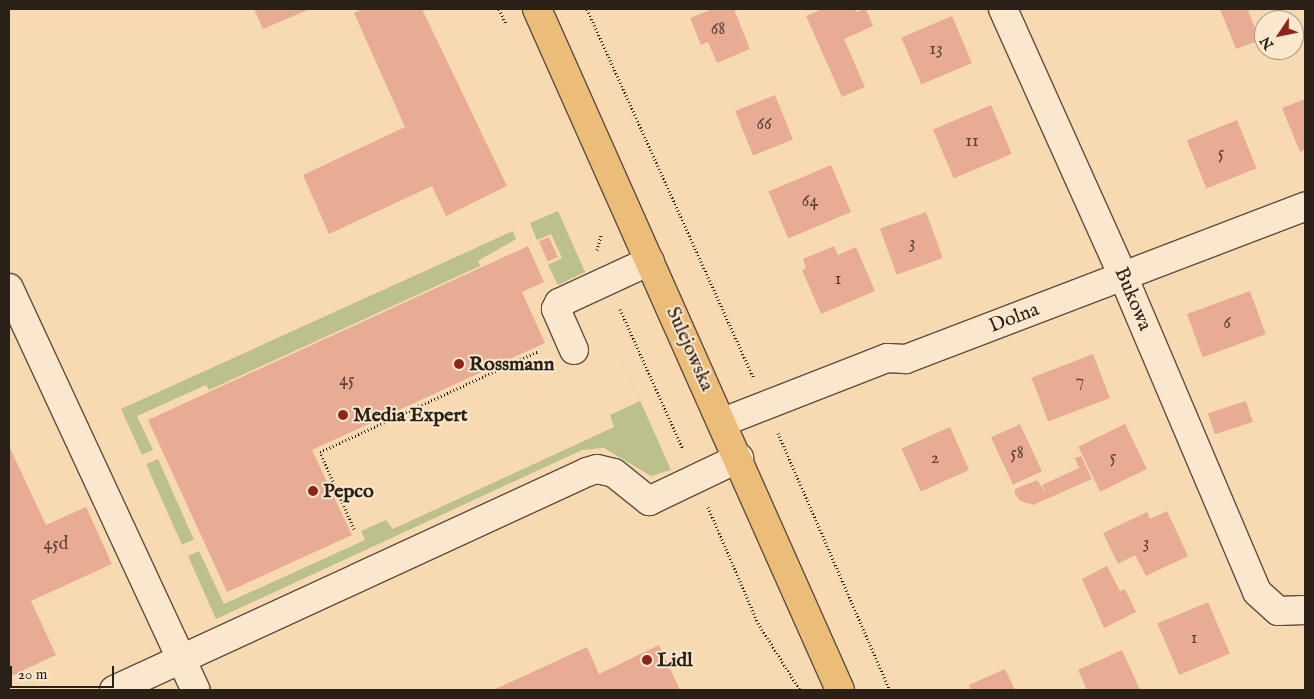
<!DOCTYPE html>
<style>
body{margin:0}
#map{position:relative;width:1314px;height:699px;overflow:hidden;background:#f8dab2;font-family:"IM FELL English",serif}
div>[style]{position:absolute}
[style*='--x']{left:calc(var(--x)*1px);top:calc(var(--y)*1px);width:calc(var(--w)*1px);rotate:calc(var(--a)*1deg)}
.green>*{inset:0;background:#bcc08d;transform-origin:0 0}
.building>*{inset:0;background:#e8ac94;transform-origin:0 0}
.path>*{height:3px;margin-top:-1.5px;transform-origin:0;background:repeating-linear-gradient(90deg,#2b2016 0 1px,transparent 0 3.5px)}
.roads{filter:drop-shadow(1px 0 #5e4e3d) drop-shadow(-1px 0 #5e4e3d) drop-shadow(0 1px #5e4e3d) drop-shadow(0 -1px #5e4e3d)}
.minor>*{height:28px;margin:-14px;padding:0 14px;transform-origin:14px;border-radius:14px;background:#fae7cd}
.major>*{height:28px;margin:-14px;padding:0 14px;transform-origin:14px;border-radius:14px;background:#ecbd79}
.dots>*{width:14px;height:14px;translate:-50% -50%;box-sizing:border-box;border:2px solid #fae7cd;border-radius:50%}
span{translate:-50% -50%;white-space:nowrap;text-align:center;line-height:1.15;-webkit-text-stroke:4px #fae7cd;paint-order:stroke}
.number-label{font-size:18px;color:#5a4336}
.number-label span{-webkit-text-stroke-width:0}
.street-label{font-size:20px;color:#2b2016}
.poi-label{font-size:20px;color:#2b2016;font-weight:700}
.left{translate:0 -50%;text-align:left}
.frame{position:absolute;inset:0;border:10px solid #2b2016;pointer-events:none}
.north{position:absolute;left:1254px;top:10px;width:50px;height:50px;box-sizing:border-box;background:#fae7cd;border:1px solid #a79784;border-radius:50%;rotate:236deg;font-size:14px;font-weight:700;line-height:20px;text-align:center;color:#2b2016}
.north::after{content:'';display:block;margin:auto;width:18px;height:22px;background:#8f2418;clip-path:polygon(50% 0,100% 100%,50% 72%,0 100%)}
.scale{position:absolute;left:10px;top:666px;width:104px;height:22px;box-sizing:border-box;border:2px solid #2b2016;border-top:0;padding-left:6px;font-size:15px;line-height:18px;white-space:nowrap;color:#2b2016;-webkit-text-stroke:4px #fae7cd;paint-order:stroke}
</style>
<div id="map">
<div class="green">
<div style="clip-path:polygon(558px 211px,585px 272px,558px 285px,548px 265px,562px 258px,551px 234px,537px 240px,530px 223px)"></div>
<div style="clip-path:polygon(513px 231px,516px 239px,478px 261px,480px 266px,209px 390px,206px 385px,137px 416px,153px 450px,142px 455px,121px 409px)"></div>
<div style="clip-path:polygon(606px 324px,671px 470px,651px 476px,604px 448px,582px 450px,216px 619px,188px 556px,199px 551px,224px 604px,365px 540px,361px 531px,386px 520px,393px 529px,614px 427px,610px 415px,640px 401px)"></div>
<div style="left:158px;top:459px;width:88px;height:13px;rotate:66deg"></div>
</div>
<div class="building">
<div style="clip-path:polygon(254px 9px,310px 9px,263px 29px)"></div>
<div style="clip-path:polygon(363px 9px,422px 9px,507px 186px,446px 216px,432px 186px,329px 234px,303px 175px,405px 127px,354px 13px)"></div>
<div style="clip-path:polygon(713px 9px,734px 9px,750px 49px,717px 63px,708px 42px,701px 45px,690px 18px)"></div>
<div style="clip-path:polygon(823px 9px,855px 9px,856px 12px,866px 9px,873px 26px,844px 39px,865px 87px,842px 97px,806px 16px)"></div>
<div style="clip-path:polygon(1220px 9px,1254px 9px,1248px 11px,1260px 40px,1236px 49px)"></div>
<div style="left:952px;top:16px;width:51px;height:55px;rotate:67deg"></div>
<div style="left:775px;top:95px;width:48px;height:43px;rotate:68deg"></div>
<div style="clip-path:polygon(1305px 99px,1305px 150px,1300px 152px,1282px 108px)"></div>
<div style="left:991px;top:105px;width:53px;height:63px;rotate:67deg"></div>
<div style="left:1237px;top:120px;width:52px;height:54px;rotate:68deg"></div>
<div style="left:831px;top:165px;width:51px;height:68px;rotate:67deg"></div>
<div style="left:926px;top:212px;width:49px;height:49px;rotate:70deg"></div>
<div style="left:549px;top:237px;width:22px;height:11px;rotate:66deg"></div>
<div style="clip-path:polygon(528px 246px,544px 282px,522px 292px,545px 343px,312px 450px,352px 535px,227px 592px,148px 420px)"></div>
<div style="clip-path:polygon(834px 246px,838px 255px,856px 247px,875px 291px,821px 314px,802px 270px,806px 268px,803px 259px)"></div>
<div style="left:1250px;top:291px;width:46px;height:67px;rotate:70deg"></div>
<div style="left:1093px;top:354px;width:47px;height:66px;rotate:69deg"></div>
<div style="left:1246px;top:401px;width:22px;height:40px;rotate:72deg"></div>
<div style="left:1020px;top:424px;width:52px;height:32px;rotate:65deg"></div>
<div style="left:1125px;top:424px;width:50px;height:52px;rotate:64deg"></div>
<div style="left:950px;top:427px;width:47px;height:53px;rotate:66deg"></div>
<div style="clip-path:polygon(9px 446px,46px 525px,86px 507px,112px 564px,31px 601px,56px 655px,9px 677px)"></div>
<div style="clip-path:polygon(1081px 456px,1092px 479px,1033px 505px,1020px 501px,1015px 494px,1015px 489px,1037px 480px,1046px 493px,1042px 485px,1079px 468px,1075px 458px)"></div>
<div style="clip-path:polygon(1167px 511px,1188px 556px,1146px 576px,1135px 555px,1118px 564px,1103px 533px,1147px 512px,1150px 519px)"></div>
<div style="clip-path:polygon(1107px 566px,1120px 591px,1125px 589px,1136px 612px,1104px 628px,1082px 579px)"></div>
<div style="left:1208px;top:602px;width:56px;height:55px;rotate:67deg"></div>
<div style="clip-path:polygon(659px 645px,680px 690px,493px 690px,587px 647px,599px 674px)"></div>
<div style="clip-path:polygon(1122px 650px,1140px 690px,1087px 690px,1078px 670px)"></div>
<div style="clip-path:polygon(1005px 669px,1015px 690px,971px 690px,969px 685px)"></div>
</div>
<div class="path">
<div style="--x:499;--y:9;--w:17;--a:65"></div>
<div style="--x:587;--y:9;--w:404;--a:65.7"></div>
<div style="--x:597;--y:250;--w:16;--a:-75"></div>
<div style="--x:620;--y:309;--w:154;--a:65.8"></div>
<div style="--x:778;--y:433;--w:280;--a:66.5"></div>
<div style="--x:708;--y:507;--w:126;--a:66.7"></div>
<div style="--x:758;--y:623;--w:79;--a:57.9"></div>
<div style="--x:354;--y:529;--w:84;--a:-113.8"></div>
<div style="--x:320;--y:452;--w:241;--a:-24.8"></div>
</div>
<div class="roads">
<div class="minor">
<div style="--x:1003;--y:9;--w:293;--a:65.8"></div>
<div style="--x:1123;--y:276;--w:343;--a:67"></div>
<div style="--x:1257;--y:592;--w:28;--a:42"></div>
<div style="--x:1278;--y:611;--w:27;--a:-2"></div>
<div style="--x:9;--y:288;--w:443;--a:65.1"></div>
<div style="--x:574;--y:350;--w:45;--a:-113.7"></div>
<div style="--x:556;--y:309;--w:7;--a:-63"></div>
<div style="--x:559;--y:303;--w:100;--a:-24.8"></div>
<div style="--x:723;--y:422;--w:176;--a:-21.3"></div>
<div style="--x:887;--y:358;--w:19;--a:3"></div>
<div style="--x:906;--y:359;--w:427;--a:-20.9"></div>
<div style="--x:114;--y:690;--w:521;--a:-24.74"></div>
<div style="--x:587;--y:472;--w:10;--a:-17"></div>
<div style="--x:597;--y:469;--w:17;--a:13"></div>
<div style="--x:614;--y:473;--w:45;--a:38.7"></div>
<div style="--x:649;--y:501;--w:100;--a:-25.5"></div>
</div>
<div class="major">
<div style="--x:537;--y:9;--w:745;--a:66.01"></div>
</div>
</div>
<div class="dots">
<div style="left:459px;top:364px;background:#8f2418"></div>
<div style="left:343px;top:415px;background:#8f2418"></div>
<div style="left:313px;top:491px;background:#8f2418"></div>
<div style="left:647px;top:660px;background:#8f2418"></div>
</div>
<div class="number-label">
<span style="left:718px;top:30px">68</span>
<span style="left:936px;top:50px">13</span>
<span style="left:764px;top:125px">66</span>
<span style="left:972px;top:142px">11</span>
<span style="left:1221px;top:154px">5</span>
<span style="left:810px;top:202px">64</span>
<span style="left:912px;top:244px">3</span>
<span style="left:838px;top:280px">1</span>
<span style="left:1227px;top:324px">6</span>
<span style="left:347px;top:381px">45</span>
<span style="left:1080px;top:382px">7</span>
<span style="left:1017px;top:454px">58</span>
<span style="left:1113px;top:458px">5</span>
<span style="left:935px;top:459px">2</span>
<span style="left:1146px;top:544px">3</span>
<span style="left:56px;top:545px">45d</span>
<span style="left:1194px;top:639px">1</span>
</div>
<div class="street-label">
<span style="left:1133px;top:299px;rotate:67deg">Bukowa</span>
<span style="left:1014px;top:318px;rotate:-21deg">Dolna</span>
<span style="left:690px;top:349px;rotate:66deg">Sulejowska</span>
</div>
<div class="poi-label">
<span class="left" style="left:469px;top:364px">Rossmann</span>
<span class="left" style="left:353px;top:415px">Media Expert</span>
<span class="left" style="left:323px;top:491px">Pepco</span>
<span class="left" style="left:657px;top:660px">Lidl</span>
</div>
<div class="frame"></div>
<div class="north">N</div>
<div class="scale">20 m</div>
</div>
